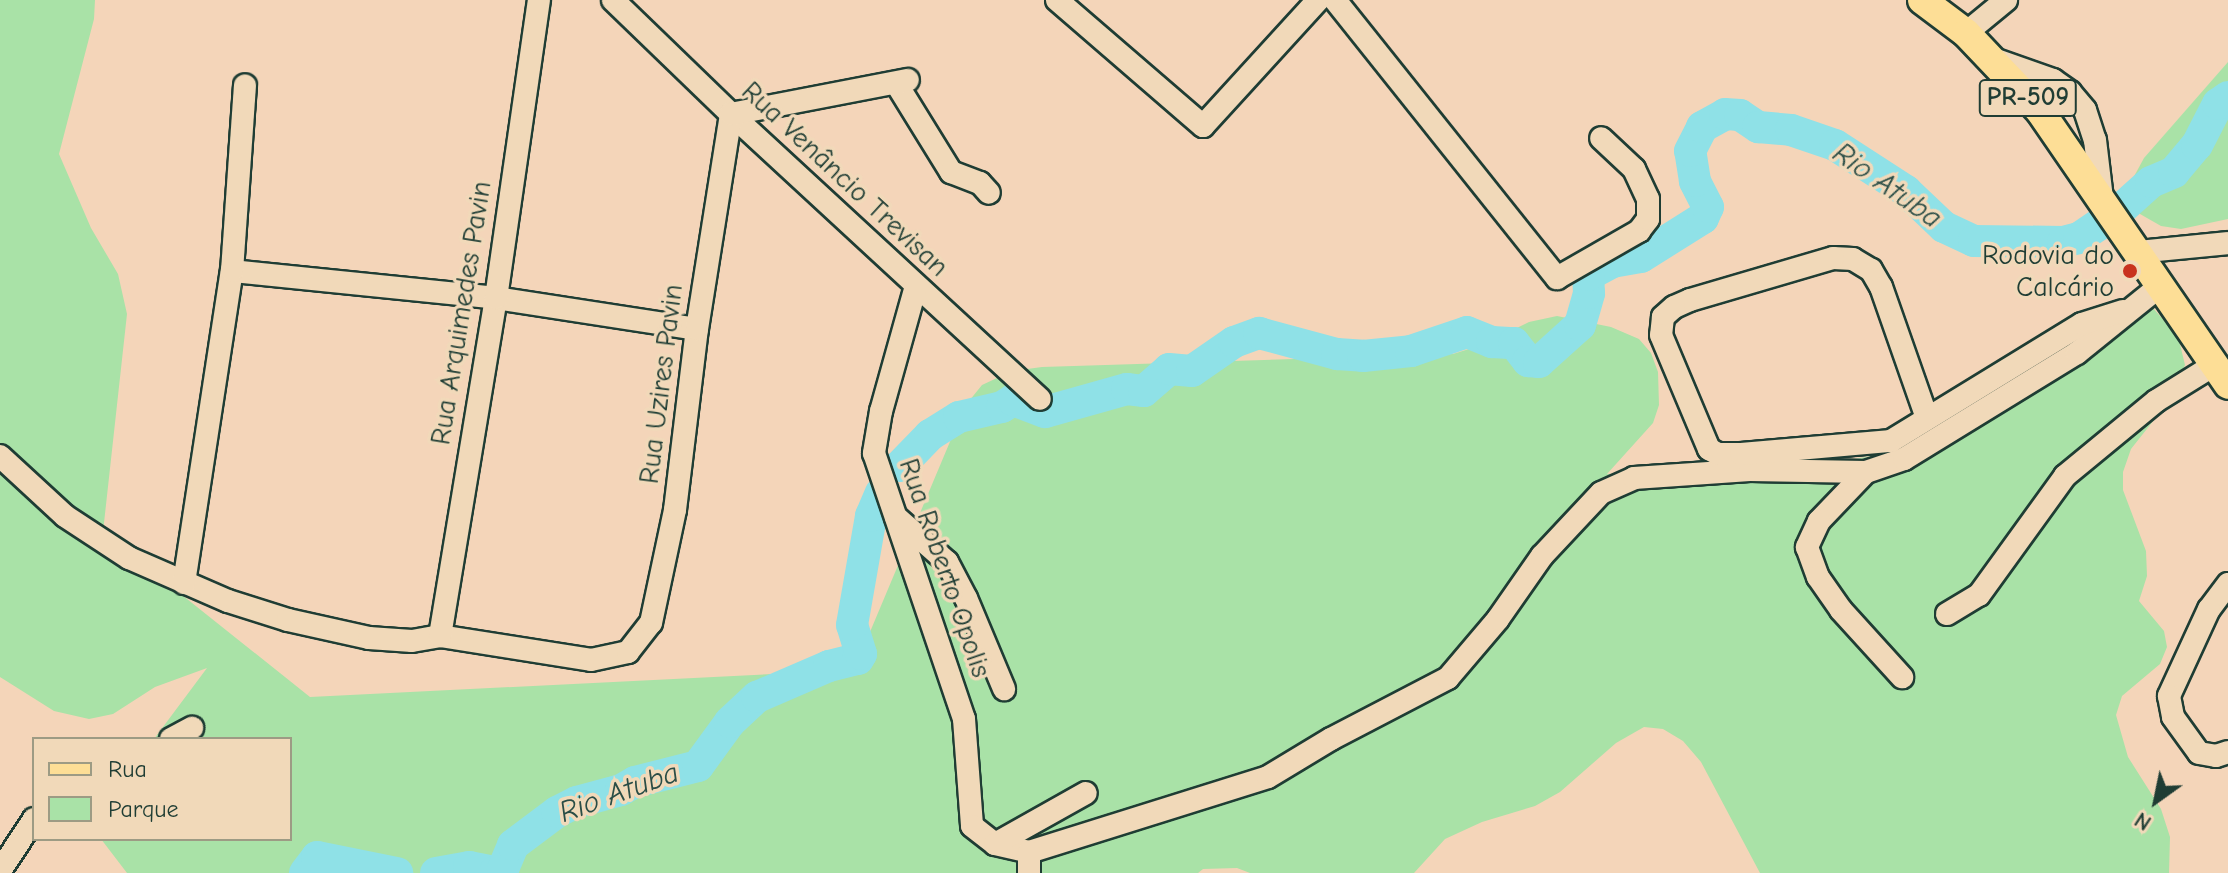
<!DOCTYPE html>
<meta charset="utf-8">
<style>
body{margin:0}
#map{position:relative;width:2228px;height:873px;overflow:hidden;background:#f4d5b9;font-family:"Comic Neue",sans-serif}
div>[style]{position:absolute}
[style*='--x']{left:calc(var(--x)*1px);top:calc(var(--y)*1px);width:calc(var(--w)*1px);rotate:calc(var(--a)*1deg)}
.green>*{inset:0;background:#a9e2a7}
.river>*{height:32px;margin:-16px;padding:0 16px;transform-origin:16px;border-radius:16px;background:#8fe1e7}
.roads{filter:drop-shadow(2px 0 #1f3d34) drop-shadow(-2px 0 #1f3d34) drop-shadow(0 2px #1f3d34) drop-shadow(0 -2px #1f3d34)}
.minor>*{height:22px;margin:-11px;padding:0 11px;transform-origin:11px;border-radius:11px;background:#f1d9b9}
.major>*{height:28px;margin:-14px;padding:0 14px;transform-origin:14px;border-radius:14px;background:#fdde96}
.dots>*{width:22px;height:22px;translate:-50% -50%;box-sizing:border-box;border:4px solid #f1d9b9;border-radius:50%}
span{translate:-50% -50%;white-space:nowrap;text-align:center;line-height:1.15;-webkit-text-stroke:7px #f1d9b9;paint-order:stroke}
.shield-label span{padding:2px 6px;background:#f1d9b9;border:2px solid;border-radius:6px;-webkit-text-stroke-width:0}
.shield-label{font-size:26px;color:#1f3d34;font-weight:700}
.street-label{font-size:28px;color:#1f3d34}
.poi-label{font-size:28px;color:#1f3d34}
.right{translate:-100% -50%;text-align:right}
.water-label{font-size:30px;color:#2a4d46;font-style:italic}
.legend{position:absolute;left:32px;top:737px;width:260px;height:104px;box-sizing:border-box;background:#f1d9b9;border:2px solid #9d9b84;margin:0;padding:10px 14px;list-style:none;font-size:24px;color:#1f3d34}
.legend li{display:flex;align-items:center;gap:16px;height:40px}
.legend b{width:40px;border:2px solid #9d9b84}
.north{position:absolute;left:2116px;top:761px;width:80px;height:80px;-webkit-text-stroke:6px #f1d9b9;paint-order:stroke;rotate:213deg;font-size:22px;font-weight:700;line-height:32px;text-align:center;color:#1f3d34}
.north::after{content:'';display:block;margin:auto;width:28px;height:36px;background:#1f3d34;clip-path:polygon(50% 0,100% 100%,50% 72%,0 100%)}
</style>
<div id="map">
<div class="green">
<div style="clip-path:polygon(0 0,95px 0,94px 19px,59px 154px,91px 228px,118px 274px,127px 314px,103px 532px,310px 697px,854px 670px,965px 406px,982px 385px,1012px 371px,1042px 367px,1453px 354px,1482px 345px,1529px 322px,1557px 316px,1611px 327px,1639px 339px,1651px 353px,1658px 372px,1659px 405px,1653px 423px,1607px 474px,1838px 462px,1899px 451px,1979px 402px,2069px 333px,2152px 307px,2178px 336px,2185px 365px,2169px 401px,2131px 449px,2123px 472px,2123px 490px,2146px 551px,2147px 576px,2139px 601px,2164px 631px,2167px 647px,2160px 664px,2122px 696px,2116px 715px,2128px 757px,2161px 809px,2170px 837px,2169px 873px,1760px 873px,1701px 762px,1683px 741px,1663px 729px,1644px 727px,1616px 743px,1560px 792px,1535px 806px,1482px 822px,1445px 839px,1414px 873px,1250px 873px,1237px 868px,1203px 869px,1198px 873px,127px 873px,101px 839px,290px 839px,290px 739px,154px 739px,207px 668px,155px 687px,113px 714px,89px 719px,54px 711px,0 677px)"></div>
<div style="clip-path:polygon(2228px 62px,2228px 219px,2181px 229px,2161px 226px,2140px 214px,2131px 197px,2131px 182px,2144px 158px)"></div>
</div>
<div class="river">
<div style="--x:2121;--y:209;--w:40;--a:-42"></div>
<div style="--x:2151;--y:182;--w:25;--a:-23"></div>
<div style="--x:2174;--y:172;--w:35;--a:-50"></div>
<div style="--x:2197;--y:145;--w:46;--a:-62.9"></div>
<div style="--x:2218;--y:104;--w:12;--a:-35"></div>
<div style="--x:900;--y:466;--w:43;--a:-45.9"></div>
<div style="--x:930;--y:435;--w:34;--a:-32"></div>
<div style="--x:959;--y:417;--w:44;--a:-13.1"></div>
<div style="--x:1002;--y:407;--w:13;--a:-32"></div>
<div style="--x:1013;--y:400;--w:34;--a:21"></div>
<div style="--x:1045;--y:412;--w:85;--a:-15.7"></div>
<div style="--x:1127;--y:389;--w:17;--a:7"></div>
<div style="--x:1144;--y:391;--w:33;--a:-41"></div>
<div style="--x:1169;--y:369;--w:23;--a:5"></div>
<div style="--x:1192;--y:371;--w:51;--a:-34.6"></div>
<div style="--x:1234;--y:342;--w:27;--a:-20"></div>
<div style="--x:1259;--y:333;--w:81;--a:15.1"></div>
<div style="--x:1337;--y:354;--w:26;--a:4"></div>
<div style="--x:1363;--y:356;--w:48;--a:-5.9"></div>
<div style="--x:1411;--y:351;--w:59;--a:-18.7"></div>
<div style="--x:1467;--y:332;--w:27;--a:22"></div>
<div style="--x:1492;--y:342;--w:22;--a:3"></div>
<div style="--x:1514;--y:343;--w:23;--a:52"></div>
<div style="--x:1528;--y:361;--w:11;--a:5"></div>
<div style="--x:1539;--y:362;--w:55;--a:-42.1"></div>
<div style="--x:1580;--y:325;--w:33;--a:-74"></div>
<div style="--x:1589;--y:293;--w:18;--a:-93"></div>
<div style="--x:1588;--y:275;--w:27;--a:-28"></div>
<div style="--x:1612;--y:262;--w:29;--a:-10"></div>
<div style="--x:1641;--y:257;--w:73;--a:-32.2"></div>
<div style="--x:1703;--y:218;--w:12;--a:-66"></div>
<div style="--x:1708;--y:207;--w:29;--a:-117"></div>
<div style="--x:1695;--y:181;--w:30;--a:-99"></div>
<div style="--x:1690;--y:151;--w:27;--a:-63"></div>
<div style="--x:1702;--y:127;--w:26;--a:-29"></div>
<div style="--x:1725;--y:114;--w:15;--a:4"></div>
<div style="--x:1740;--y:115;--w:22;--a:34"></div>
<div style="--x:1758;--y:127;--w:33;--a:5"></div>
<div style="--x:1791;--y:130;--w:46;--a:18.8"></div>
<div style="--x:1835;--y:145;--w:85;--a:32.9"></div>
<div style="--x:1906;--y:191;--w:52;--a:43.5"></div>
<div style="--x:1944;--y:227;--w:33;--a:25"></div>
<div style="--x:1974;--y:241;--w:89;--a:0.6"></div>
<div style="--x:2063;--y:242;--w:16;--a:-14"></div>
<div style="--x:2079;--y:238;--w:23;--a:-34"></div>
<div style="--x:305;--y:873;--w:20;--a:-53"></div>
<div style="--x:317;--y:857;--w:82;--a:11.3"></div>
<div style="--x:436;--y:873;--w:34;--a:-10"></div>
<div style="--x:469;--y:867;--w:26;--a:11"></div>
<div style="--x:495;--y:872;--w:9;--a:-21"></div>
<div style="--x:503;--y:869;--w:26;--a:-67"></div>
<div style="--x:513;--y:845;--w:55;--a:-36.9"></div>
<div style="--x:557;--y:812;--w:22;--a:-27"></div>
<div style="--x:577;--y:802;--w:46;--a:-15.3"></div>
<div style="--x:621;--y:790;--w:16;--a:-30"></div>
<div style="--x:635;--y:782;--w:65;--a:-14.3"></div>
<div style="--x:698;--y:766;--w:54;--a:-54"></div>
<div style="--x:730;--y:722;--w:37;--a:-43"></div>
<div style="--x:757;--y:697;--w:78;--a:-23.3"></div>
<div style="--x:829;--y:666;--w:30;--a:-14"></div>
<div style="--x:858;--y:659;--w:6;--a:-59"></div>
<div style="--x:861;--y:654;--w:30;--a:-107"></div>
<div style="--x:852;--y:625;--w:111;--a:-80.1"></div>
<div style="--x:871;--y:516;--w:25;--a:-67"></div>
</div>
<div class="roads">
<div class="minor">
<div style="--x:613;--y:0;--w:164;--a:44"></div>
<div style="--x:731;--y:114;--w:420;--a:42.7"></div>
<div style="--x:1057;--y:0;--w:193;--a:40.8"></div>
<div style="--x:1203;--y:126;--w:171;--a:-47.6"></div>
<div style="--x:1335;--y:0;--w:356;--a:51.4"></div>
<div style="--x:1557;--y:278;--w:95;--a:-29.8"></div>
<div style="--x:1639;--y:231;--w:15;--a:-53"></div>
<div style="--x:1648;--y:219;--w:20;--a:-90"></div>
<div style="--x:1648;--y:199;--w:33;--a:-115"></div>
<div style="--x:1634;--y:169;--w:45;--a:-136.8"></div>
<div style="--x:1966;--y:33;--w:52;--a:-39.5"></div>
<div style="--x:1993;--y:59;--w:64;--a:19.3"></div>
<div style="--x:2053;--y:80;--w:21;--a:35"></div>
<div style="--x:2070;--y:92;--w:23;--a:50"></div>
<div style="--x:2085;--y:110;--w:32;--a:72"></div>
<div style="--x:2095;--y:140;--w:59;--a:83.2"></div>
<div style="--x:896;--y:83;--w:105;--a:58.3"></div>
<div style="--x:951;--y:172;--w:31;--a:21"></div>
<div style="--x:980;--y:183;--w:13;--a:48"></div>
<div style="--x:2137;--y:252;--w:91;--a:-5.6"></div>
<div style="--x:232;--y:271;--w:265;--a:5.8"></div>
<div style="--x:496;--y:298;--w:203;--a:8.8"></div>
<div style="--x:916;--y:286;--w:130;--a:105.6"></div>
<div style="--x:881;--y:411;--w:43;--a:99.5"></div>
<div style="--x:874;--y:453;--w:281;--a:71.3"></div>
<div style="--x:964;--y:719;--w:107;--a:85.7"></div>
<div style="--x:972;--y:826;--w:29;--a:38"></div>
<div style="--x:995;--y:844;--w:35;--a:13"></div>
<div style="--x:1029;--y:852;--w:250;--a:-17.4"></div>
<div style="--x:1268;--y:777;--w:74;--a:-31.1"></div>
<div style="--x:1331;--y:739;--w:132;--a:-27.5"></div>
<div style="--x:1448;--y:678;--w:77;--a:-49.7"></div>
<div style="--x:1498;--y:619;--w:77;--a:-55.1"></div>
<div style="--x:1542;--y:556;--w:86;--a:-46.9"></div>
<div style="--x:1601;--y:493;--w:36;--a:-24"></div>
<div style="--x:1634;--y:478;--w:116;--a:-3.9"></div>
<div style="--x:1750;--y:470;--w:116;--a:1"></div>
<div style="--x:1866;--y:472;--w:40;--a:-18.9"></div>
<div style="--x:1904;--y:459;--w:203;--a:-31.5"></div>
<div style="--x:2077;--y:353;--w:107;--a:-38.9"></div>
<div style="--x:1927;--y:418;--w:139;--a:-109.3"></div>
<div style="--x:1881;--y:287;--w:20;--a:-120"></div>
<div style="--x:1871;--y:270;--w:21;--a:-149"></div>
<div style="--x:1853;--y:259;--w:20;--a:-177"></div>
<div style="--x:1833;--y:258;--w:149;--a:163.6"></div>
<div style="--x:1690;--y:300;--w:17;--a:156"></div>
<div style="--x:1674;--y:307;--w:15;--a:138"></div>
<div style="--x:1663;--y:317;--w:18;--a:96"></div>
<div style="--x:1661;--y:335;--w:124;--a:67.2"></div>
<div style="--x:1709;--y:449;--w:10;--a:29"></div>
<div style="--x:1718;--y:454;--w:23;--a:0"></div>
<div style="--x:1741;--y:454;--w:151;--a:-5"></div>
<div style="--x:1891;--y:441;--w:224;--a:-31.5"></div>
<div style="--x:2082;--y:324;--w:43;--a:-17.6"></div>
<div style="--x:0;--y:456;--w:88;--a:42.7"></div>
<div style="--x:65;--y:516;--w:77;--a:33.3"></div>
<div style="--x:129;--y:558;--w:108;--a:23.5"></div>
<div style="--x:228;--y:601;--w:63;--a:17.6"></div>
<div style="--x:288;--y:620;--w:83;--a:12.5"></div>
<div style="--x:369;--y:638;--w:43;--a:4"></div>
<div style="--x:412;--y:641;--w:28;--a:-10"></div>
<div style="--x:440;--y:636;--w:153;--a:9"></div>
<div style="--x:591;--y:660;--w:38;--a:-12"></div>
<div style="--x:628;--y:652;--w:37;--a:-52"></div>
<div style="--x:651;--y:623;--w:116;--a:-78"></div>
<div style="--x:675;--y:510;--w:182;--a:-83.1"></div>
<div style="--x:697;--y:329;--w:218;--a:-81"></div>
<div style="--x:731;--y:114;--w:180;--a:-10.9"></div>
<div style="--x:1866;--y:472;--w:68;--a:133.8"></div>
<div style="--x:1819;--y:521;--w:29;--a:115"></div>
<div style="--x:1807;--y:547;--w:32;--a:70"></div>
<div style="--x:1818;--y:577;--w:40;--a:55.1"></div>
<div style="--x:1841;--y:610;--w:91;--a:47.7"></div>
<div style="--x:896;--y:517;--w:68;--a:41.4"></div>
<div style="--x:947;--y:562;--w:41;--a:62.2"></div>
<div style="--x:966;--y:598;--w:99;--a:67.3"></div>
<div style="--x:184;--y:583;--w:316;--a:-81.3"></div>
<div style="--x:232;--y:271;--w:186;--a:-86"></div>
<div style="--x:2228;--y:584;--w:31;--a:127"></div>
<div style="--x:2209;--y:609;--w:96;--a:114.7"></div>
<div style="--x:2169;--y:696;--w:21;--a:79"></div>
<div style="--x:2173;--y:717;--w:44;--a:54.2"></div>
<div style="--x:2199;--y:753;--w:17;--a:10"></div>
<div style="--x:2216;--y:756;--w:13;--a:-18"></div>
<div style="--x:1947;--y:614;--w:37;--a:-31"></div>
<div style="--x:1979;--y:595;--w:147;--a:-54.1"></div>
<div style="--x:2065;--y:476;--w:118;--a:-39.5"></div>
<div style="--x:2156;--y:401;--w:68;--a:-31.8"></div>
<div style="--x:440;--y:636;--w:343;--a:-80.6"></div>
<div style="--x:496;--y:298;--w:301;--a:-81.8"></div>
<div style="--x:171;--y:739;--w:24;--a:-28"></div>
<div style="--x:995;--y:844;--w:104;--a:-29.3"></div>
<div style="--x:1029;--y:852;--w:21;--a:90"></div>
<div style="--x:0;--y:871;--w:62;--a:-56.8"></div>
</div>
<div class="major">
<div style="--x:1922;--y:0;--w:55;--a:36.9"></div>
<div style="--x:1966;--y:33;--w:108;--a:46.5"></div>
<div style="--x:2040;--y:111;--w:332;--a:55.5"></div>
</div>
</div>
<div class="dots">
<div style="left:2130px;top:271px;background:#c8321e"></div>
</div>
<div class="shield-label">
<span style="left:2028px;top:98px">PR-509</span>
</div>
<div class="street-label">
<span style="left:845px;top:179px;rotate:43deg">Rua Venâncio Trevisan</span>
<span style="left:461px;top:313px;rotate:-81deg">Rua Arquimedes Pavin</span>
<span style="left:661px;top:384px;rotate:-83deg">Rua Uzires Pavin</span>
<span style="left:945px;top:568px;rotate:71deg">Rua Roberto Opolis</span>
</div>
<div class="poi-label">
<span class="right" style="left:2114px;top:271px">Rodovia do<br>Calcário</span>
</div>
<div class="water-label">
<span style="left:1887px;top:186px;rotate:35deg">Rio Atuba</span>
<span style="left:619px;top:793px;rotate:-20deg">Rio Atuba</span>
</div>
<ul class="legend">
<li><b style="height:10px;background:#fdde96"></b>Rua</li>
<li><b style="height:22px;background:#a9e2a7"></b>Parque</li>
</ul>
<div class="north">N</div>
</div>
